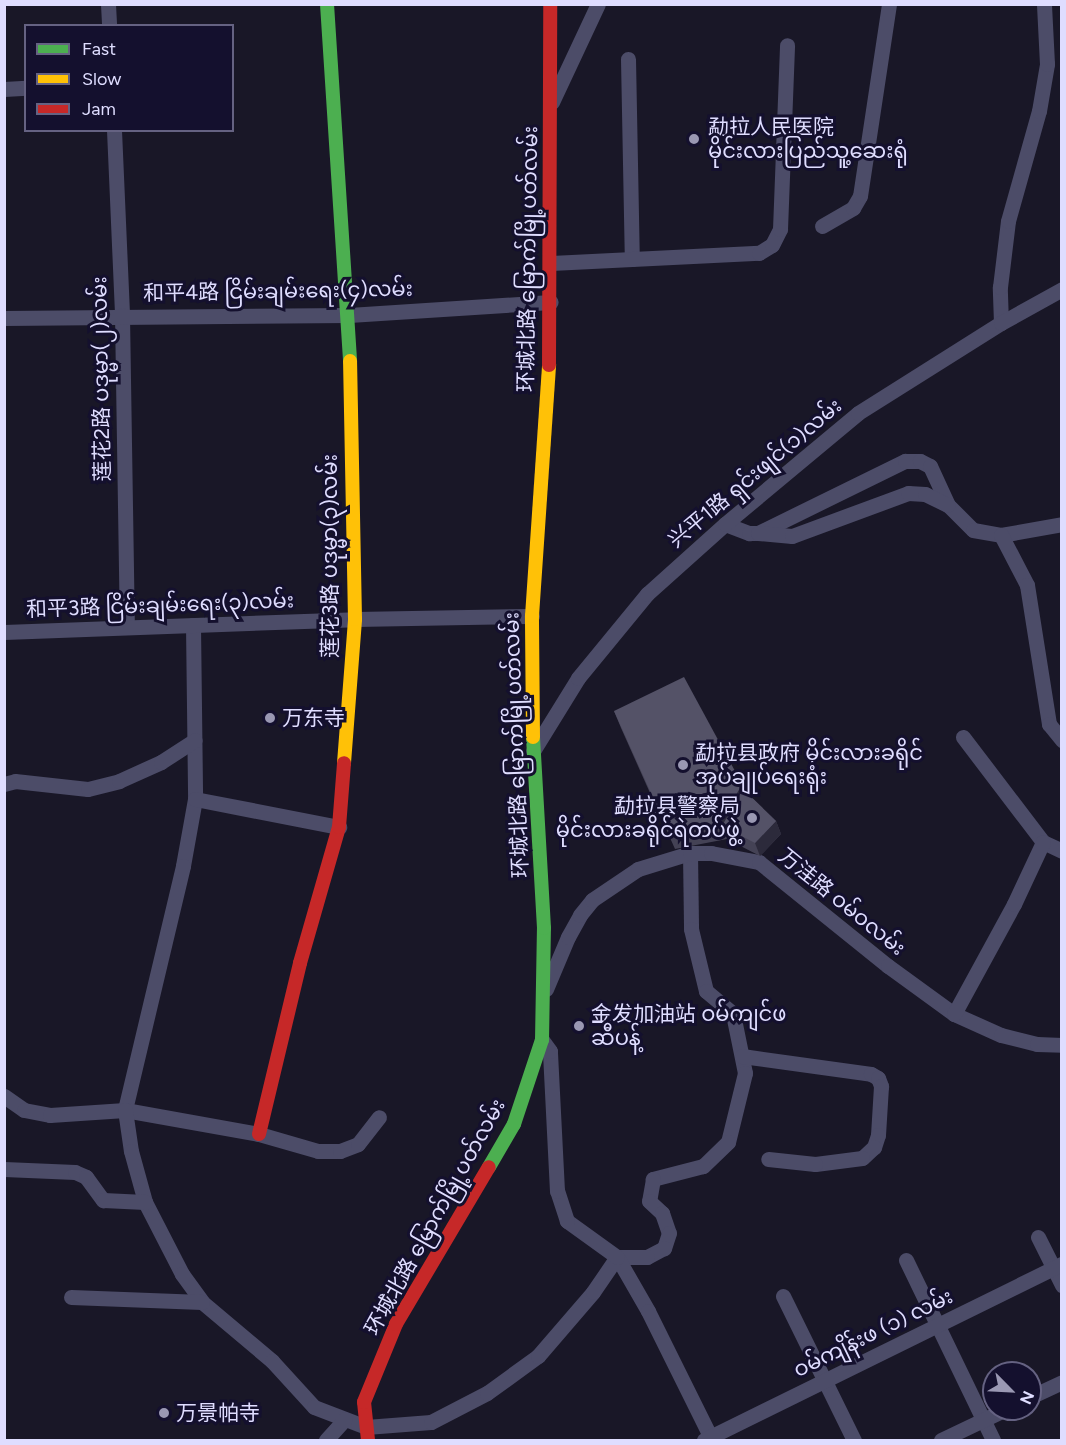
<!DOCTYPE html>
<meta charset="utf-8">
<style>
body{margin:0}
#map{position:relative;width:1066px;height:1445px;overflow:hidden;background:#191727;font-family:Figtree,"Noto Sans SC","Noto Sans Myanmar",sans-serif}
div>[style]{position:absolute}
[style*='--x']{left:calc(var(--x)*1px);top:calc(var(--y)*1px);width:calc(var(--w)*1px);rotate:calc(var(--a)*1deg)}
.street>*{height:15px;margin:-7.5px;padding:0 7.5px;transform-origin:7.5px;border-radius:7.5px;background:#4c4c68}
.fast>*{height:14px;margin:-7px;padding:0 7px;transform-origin:7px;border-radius:7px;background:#4caf50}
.slow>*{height:14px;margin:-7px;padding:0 7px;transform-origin:7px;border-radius:7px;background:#ffc107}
.jam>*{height:14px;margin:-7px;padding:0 7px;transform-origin:7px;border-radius:7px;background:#c62828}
.wall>*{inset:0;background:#444255}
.shaded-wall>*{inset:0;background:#2c2a3b}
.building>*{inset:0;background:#545267}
.dots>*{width:16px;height:16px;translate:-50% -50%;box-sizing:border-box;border:3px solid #14102e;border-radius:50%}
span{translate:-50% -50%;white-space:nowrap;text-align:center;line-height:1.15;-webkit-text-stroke:6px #14102e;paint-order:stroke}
.poi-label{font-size:21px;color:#dfddff}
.left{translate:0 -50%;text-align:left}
.right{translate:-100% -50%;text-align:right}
.street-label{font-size:21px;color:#dfddff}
.frame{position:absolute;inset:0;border:6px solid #dfddff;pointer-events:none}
.legend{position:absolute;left:24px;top:24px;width:210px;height:108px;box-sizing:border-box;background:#14102e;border:2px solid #656282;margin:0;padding:8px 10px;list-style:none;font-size:18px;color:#dfddff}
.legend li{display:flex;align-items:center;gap:12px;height:30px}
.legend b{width:30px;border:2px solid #656282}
.north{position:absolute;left:982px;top:1361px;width:60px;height:60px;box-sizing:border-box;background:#14102e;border:2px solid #656282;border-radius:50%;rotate:114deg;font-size:16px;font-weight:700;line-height:24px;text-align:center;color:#dfddff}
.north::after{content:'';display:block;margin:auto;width:21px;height:27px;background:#9a98b3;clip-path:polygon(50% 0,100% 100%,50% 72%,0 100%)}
</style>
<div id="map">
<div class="street">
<div style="--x:108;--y:4;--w:22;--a:87"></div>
<div style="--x:628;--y:59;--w:200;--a:88.9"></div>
<div style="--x:4;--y:89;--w:22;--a:-3"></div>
<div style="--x:552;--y:102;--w:108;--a:-64.9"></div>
<div style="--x:114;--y:130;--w:185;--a:87.5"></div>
<div style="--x:122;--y:315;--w:312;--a:89.1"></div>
<div style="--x:822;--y:226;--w:36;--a:-30"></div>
<div style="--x:853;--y:208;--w:14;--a:-60"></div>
<div style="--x:860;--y:196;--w:194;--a:-81.4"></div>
<div style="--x:551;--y:263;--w:208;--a:-2.8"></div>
<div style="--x:759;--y:253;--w:15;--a:-32"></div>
<div style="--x:772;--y:245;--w:18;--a:-63"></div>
<div style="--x:780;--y:229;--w:184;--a:-87.8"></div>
<div style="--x:4;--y:318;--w:345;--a:-0.5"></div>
<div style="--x:349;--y:315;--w:202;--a:-3.7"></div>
<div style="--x:1001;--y:323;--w:36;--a:-92"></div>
<div style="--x:1000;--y:287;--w:66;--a:-83.1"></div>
<div style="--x:1008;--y:221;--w:114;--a:-74.3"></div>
<div style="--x:1039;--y:111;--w:48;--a:-80.3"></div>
<div style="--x:1047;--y:64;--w:60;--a:-92.9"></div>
<div style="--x:725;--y:524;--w:26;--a:21"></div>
<div style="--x:749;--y:533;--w:9;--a:0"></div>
<div style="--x:758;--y:533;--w:164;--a:-26.1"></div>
<div style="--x:905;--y:461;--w:15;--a:0"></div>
<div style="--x:920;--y:461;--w:11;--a:27"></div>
<div style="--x:930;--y:466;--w:43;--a:65.2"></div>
<div style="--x:948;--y:505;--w:35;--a:45"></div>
<div style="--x:973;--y:530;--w:28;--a:10"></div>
<div style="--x:1001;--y:535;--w:62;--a:-10.2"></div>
<div style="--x:758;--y:533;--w:34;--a:5"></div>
<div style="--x:792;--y:536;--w:124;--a:-20.3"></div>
<div style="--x:908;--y:493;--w:17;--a:3"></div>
<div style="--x:925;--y:494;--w:25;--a:26"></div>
<div style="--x:1001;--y:535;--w:56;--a:62.5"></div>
<div style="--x:1027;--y:585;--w:141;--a:81"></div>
<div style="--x:1049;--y:724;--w:21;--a:51"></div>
<div style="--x:193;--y:625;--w:174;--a:89.3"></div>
<div style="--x:195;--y:799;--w:68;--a:100.2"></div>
<div style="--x:183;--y:866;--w:251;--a:103.4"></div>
<div style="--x:125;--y:1110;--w:136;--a:10.2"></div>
<div style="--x:259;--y:1134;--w:61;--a:16.1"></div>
<div style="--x:318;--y:1151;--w:22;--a:0"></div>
<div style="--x:340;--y:1151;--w:19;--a:-21"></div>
<div style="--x:358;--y:1144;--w:34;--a:-52"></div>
<div style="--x:4;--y:632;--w:351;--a:-2.1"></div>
<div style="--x:355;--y:619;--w:177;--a:-1"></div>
<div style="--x:963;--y:737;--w:132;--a:52.7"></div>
<div style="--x:1043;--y:842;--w:21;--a:25"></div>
<div style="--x:533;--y:751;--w:86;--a:-58.3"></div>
<div style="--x:578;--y:678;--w:109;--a:-50.6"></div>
<div style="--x:647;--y:594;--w:105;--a:-41.9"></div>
<div style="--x:725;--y:524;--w:173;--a:-39.8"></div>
<div style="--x:858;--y:413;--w:169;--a:-32.2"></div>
<div style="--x:1001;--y:323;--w:70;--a:-29.1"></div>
<div style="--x:4;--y:784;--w:11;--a:-15"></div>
<div style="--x:15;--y:781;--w:73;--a:6.3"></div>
<div style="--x:88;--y:789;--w:32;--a:-14"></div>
<div style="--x:119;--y:781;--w:46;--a:-24.3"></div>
<div style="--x:161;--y:762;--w:40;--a:-32.9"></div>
<div style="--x:195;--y:799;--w:147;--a:11"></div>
<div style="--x:690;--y:853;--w:76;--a:89.2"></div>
<div style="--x:691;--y:929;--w:64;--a:76.4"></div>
<div style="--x:706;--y:991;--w:35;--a:40"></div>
<div style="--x:733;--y:1014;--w:60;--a:78.5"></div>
<div style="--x:745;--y:1073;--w:71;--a:103.8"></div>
<div style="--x:728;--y:1142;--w:35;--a:136"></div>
<div style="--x:703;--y:1166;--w:52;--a:165.4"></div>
<div style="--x:653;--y:1179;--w:22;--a:100"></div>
<div style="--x:649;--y:1201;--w:18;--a:43"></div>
<div style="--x:662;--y:1213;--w:21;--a:71"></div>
<div style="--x:669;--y:1233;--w:16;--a:108"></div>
<div style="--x:664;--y:1248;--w:19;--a:152"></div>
<div style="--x:647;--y:1257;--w:30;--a:180"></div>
<div style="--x:617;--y:1257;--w:62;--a:60.1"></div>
<div style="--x:648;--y:1311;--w:144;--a:63.6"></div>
<div style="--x:546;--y:989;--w:56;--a:-67.1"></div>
<div style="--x:568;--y:937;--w:25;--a:-61"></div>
<div style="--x:580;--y:915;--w:19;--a:-51"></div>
<div style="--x:592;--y:900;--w:55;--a:-34"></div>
<div style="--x:638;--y:869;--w:54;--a:-17.1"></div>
<div style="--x:690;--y:853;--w:21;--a:0"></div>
<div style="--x:711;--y:853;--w:49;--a:10.6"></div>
<div style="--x:759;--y:862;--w:166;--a:38.9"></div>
<div style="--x:888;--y:966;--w:82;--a:36"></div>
<div style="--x:954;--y:1014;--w:51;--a:24.1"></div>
<div style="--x:1001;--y:1035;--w:37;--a:14"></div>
<div style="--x:1037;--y:1044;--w:25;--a:2"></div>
<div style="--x:954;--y:1014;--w:125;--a:-61.4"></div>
<div style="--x:1014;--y:904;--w:68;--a:-64.9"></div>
<div style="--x:742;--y:1056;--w:130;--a:7.9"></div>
<div style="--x:871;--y:1074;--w:8;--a:30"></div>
<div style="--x:878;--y:1078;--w:9;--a:69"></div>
<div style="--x:881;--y:1086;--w:49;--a:93.5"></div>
<div style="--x:878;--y:1135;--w:13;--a:108"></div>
<div style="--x:874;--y:1147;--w:16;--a:137"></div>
<div style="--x:862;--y:1158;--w:47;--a:172.7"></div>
<div style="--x:815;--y:1164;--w:47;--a:-173.9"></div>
<div style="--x:4;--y:1096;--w:24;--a:35"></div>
<div style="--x:24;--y:1110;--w:26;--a:11"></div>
<div style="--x:50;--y:1115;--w:75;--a:-3.8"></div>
<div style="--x:125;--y:1110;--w:41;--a:81.7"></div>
<div style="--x:131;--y:1151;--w:53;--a:74.6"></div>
<div style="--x:145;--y:1202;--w:81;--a:62.8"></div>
<div style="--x:182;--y:1274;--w:34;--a:54"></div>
<div style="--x:202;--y:1302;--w:92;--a:40.1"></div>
<div style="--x:272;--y:1361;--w:62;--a:47.6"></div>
<div style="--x:314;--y:1407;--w:56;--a:21"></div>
<div style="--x:366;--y:1427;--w:65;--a:-4.4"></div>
<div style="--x:431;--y:1422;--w:63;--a:-27.4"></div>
<div style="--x:487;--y:1393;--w:63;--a:-36"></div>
<div style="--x:538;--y:1356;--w:84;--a:-49.3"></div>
<div style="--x:593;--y:1292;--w:42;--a:-55.6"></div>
<div style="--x:617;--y:1257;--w:62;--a:-144.2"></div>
<div style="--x:567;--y:1221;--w:32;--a:-108"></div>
<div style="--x:557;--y:1191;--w:140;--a:-92.9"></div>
<div style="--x:550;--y:1051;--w:14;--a:-126"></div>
<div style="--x:4;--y:1169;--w:71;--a:2.4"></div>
<div style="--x:75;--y:1172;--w:12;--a:24"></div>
<div style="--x:86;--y:1177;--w:29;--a:54"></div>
<div style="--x:103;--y:1200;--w:42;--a:2.7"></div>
<div style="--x:1038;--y:1237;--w:54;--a:63.4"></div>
<div style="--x:906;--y:1260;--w:200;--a:64.2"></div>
<div style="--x:783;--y:1296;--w:161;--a:63.8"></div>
<div style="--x:71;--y:1297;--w:131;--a:2.2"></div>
<div style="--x:1030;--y:1397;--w:35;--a:-25"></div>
<div style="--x:326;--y:1440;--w:28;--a:-48"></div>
<div style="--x:704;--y:1440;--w:399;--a:-26.2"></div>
<div style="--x:941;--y:1440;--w:72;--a:-25.5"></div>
</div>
<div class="fast">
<div style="--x:327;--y:4;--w:358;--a:86.3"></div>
<div style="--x:489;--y:1167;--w:50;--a:-59.8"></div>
<div style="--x:514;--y:1124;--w:89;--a:-71.6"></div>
<div style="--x:542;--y:1040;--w:112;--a:-89"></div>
<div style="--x:544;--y:928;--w:191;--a:-93.3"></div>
</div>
<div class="slow">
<div style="--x:533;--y:737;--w:121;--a:-90.5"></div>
<div style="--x:532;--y:616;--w:252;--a:-86.1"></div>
<div style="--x:344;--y:763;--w:144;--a:-85.6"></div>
<div style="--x:355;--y:619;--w:258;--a:-91.1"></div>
</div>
<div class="jam">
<div style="--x:549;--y:365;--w:361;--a:-89.8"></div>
<div style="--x:259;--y:1134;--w:176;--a:-76.5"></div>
<div style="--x:300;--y:963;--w:141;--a:-74"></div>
<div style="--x:339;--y:827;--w:64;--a:-85.5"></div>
<div style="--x:368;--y:1440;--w:38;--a:-96"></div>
<div style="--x:364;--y:1402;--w:84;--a:-67.7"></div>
<div style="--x:396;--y:1324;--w:182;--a:-59.4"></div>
</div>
<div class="wall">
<div style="clip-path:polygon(614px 711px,743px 789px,776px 821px,781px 834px,760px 856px,727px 839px,675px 849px,621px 728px)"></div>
</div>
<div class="shaded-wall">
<div style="clip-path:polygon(742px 784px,748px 802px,722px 826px,721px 822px)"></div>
<div style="clip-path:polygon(776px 821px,781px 834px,760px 856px,755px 843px)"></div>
</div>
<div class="building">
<div style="clip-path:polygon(684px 677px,742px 784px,721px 822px,668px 831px,614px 711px)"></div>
<div style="clip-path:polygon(743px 789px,776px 821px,755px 843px,722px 826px)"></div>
</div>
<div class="dots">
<div style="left:694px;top:139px;background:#9a98b3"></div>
<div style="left:270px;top:718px;background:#9a98b3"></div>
<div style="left:683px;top:765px;background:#9a98b3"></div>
<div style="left:752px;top:818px;background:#9a98b3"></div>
<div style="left:579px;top:1026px;background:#9a98b3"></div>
<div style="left:164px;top:1413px;background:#9a98b3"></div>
</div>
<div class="poi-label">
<span class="left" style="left:708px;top:139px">勐拉人民医院<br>မိုင်းလားပြည်သူ့ဆေးရုံ</span>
<span class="left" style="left:282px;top:718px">万东寺</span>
<span class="left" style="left:695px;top:765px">勐拉县政府 မိုင်းလားခရိုင်<br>အုပ်ချုပ်ရေးရုံး</span>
<span class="right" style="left:740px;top:818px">勐拉县警察局<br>မိုင်းလားခရိုင်ရဲတပ်ဖွဲ့</span>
<span class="left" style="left:591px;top:1026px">金发加油站 ဝမ်ကျင်ဖ<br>ဆီပန့်</span>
<span class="left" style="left:176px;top:1413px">万景帕寺</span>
</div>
<div class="street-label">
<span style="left:528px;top:259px;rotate:-89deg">环城北路 မြောက်မြို့ပတ်လမ်း</span>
<span style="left:278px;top:291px;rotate:-1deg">和平4路 ငြိမ်းချမ်းရေး(၄)လမ်း</span>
<span style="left:101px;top:379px;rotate:-91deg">莲花2路 ပဒုမ္မာ(၂)လမ်း</span>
<span style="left:755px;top:473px;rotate:-40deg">兴平1路 ရှင်းဖျင်(၁)လမ်း</span>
<span style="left:330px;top:556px;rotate:-90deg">莲花3路 ပဒုမ္မာ(၃)လမ်း</span>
<span style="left:160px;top:605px;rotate:-2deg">和平3路 ငြိမ်းချမ်းရေး(၃)လမ်း</span>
<span style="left:516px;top:745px;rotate:-92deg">环城北路 မြောက်မြို့ပတ်လမ်း</span>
<span style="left:842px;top:902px;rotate:39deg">万洼路 ဝမ်ဝလမ်း</span>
<span style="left:435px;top:1217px;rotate:-61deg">环城北路 မြောက်မြို့ပတ်လမ်း</span>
<span style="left:873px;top:1333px;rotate:-26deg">ဝမ်ကျိန်းဖ (၁) လမ်း</span>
</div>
<div class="frame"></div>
<ul class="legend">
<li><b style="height:8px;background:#4caf50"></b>Fast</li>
<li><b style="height:8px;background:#ffc107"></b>Slow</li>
<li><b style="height:8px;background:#c62828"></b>Jam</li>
</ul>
<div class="north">N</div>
</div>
